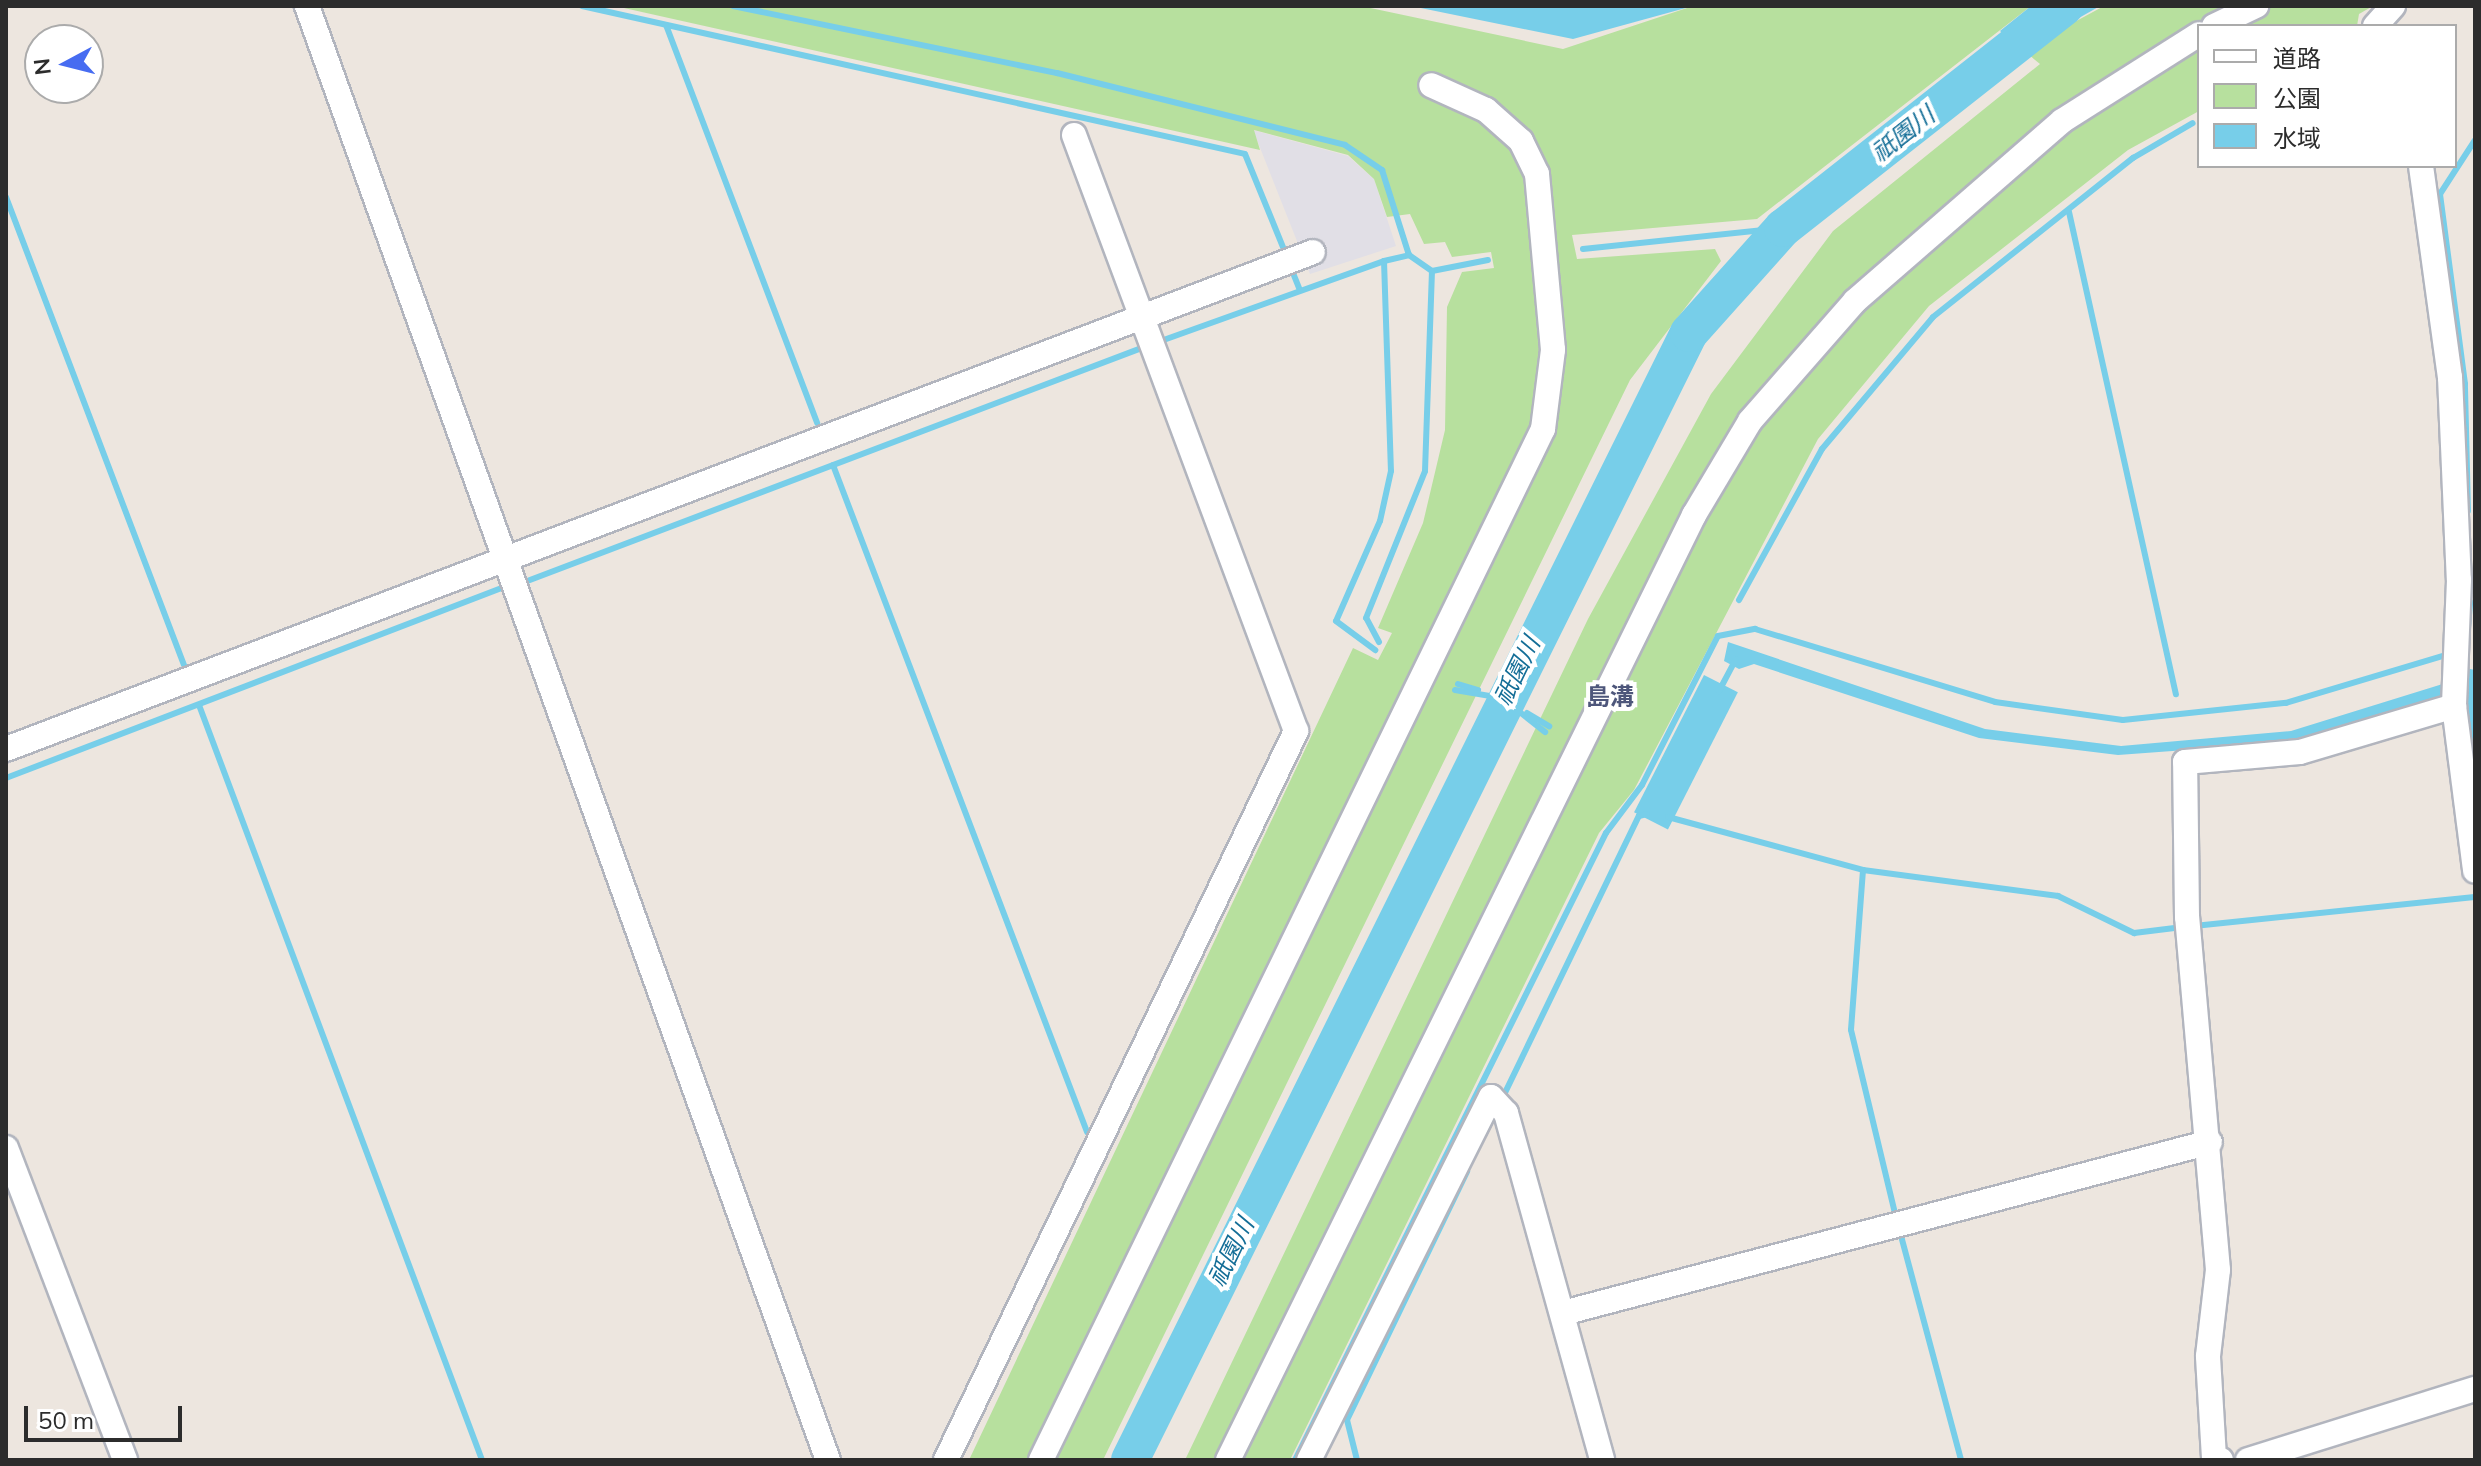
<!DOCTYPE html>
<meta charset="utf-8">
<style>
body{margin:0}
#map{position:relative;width:2481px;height:1466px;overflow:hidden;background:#ede6df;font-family:Mulish,"Noto Sans JP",sans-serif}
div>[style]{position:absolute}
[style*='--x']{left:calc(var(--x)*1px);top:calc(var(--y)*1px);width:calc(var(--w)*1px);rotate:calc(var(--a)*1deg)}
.industrial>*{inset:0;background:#e1dfe6}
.green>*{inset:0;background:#b7e09e}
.water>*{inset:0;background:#77cee9;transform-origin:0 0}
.stream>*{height:6px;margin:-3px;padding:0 3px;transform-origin:3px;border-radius:3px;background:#77cee9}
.river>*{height:38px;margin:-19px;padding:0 19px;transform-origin:19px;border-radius:19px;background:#77cee9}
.roads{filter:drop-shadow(2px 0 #b2b5be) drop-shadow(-2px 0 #b2b5be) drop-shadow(0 2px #b2b5be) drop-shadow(0 -2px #b2b5be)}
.minor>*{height:24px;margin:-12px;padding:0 12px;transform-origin:12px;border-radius:12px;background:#fff}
span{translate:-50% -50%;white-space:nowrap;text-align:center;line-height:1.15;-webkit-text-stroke:8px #fff;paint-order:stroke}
.water-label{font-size:24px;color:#146e97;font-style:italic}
.neighbourhood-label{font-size:24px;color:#4e577b;font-weight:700}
.frame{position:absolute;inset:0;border:8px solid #2c2c2c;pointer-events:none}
.legend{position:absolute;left:2197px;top:24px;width:260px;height:144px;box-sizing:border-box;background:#fff;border:2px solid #ababab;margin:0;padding:10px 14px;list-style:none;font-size:24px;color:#2c2c2c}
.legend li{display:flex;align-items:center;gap:16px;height:40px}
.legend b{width:40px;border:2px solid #ababab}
.north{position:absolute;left:24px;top:24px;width:80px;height:80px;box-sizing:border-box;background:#fff;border:2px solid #ababab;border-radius:50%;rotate:263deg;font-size:22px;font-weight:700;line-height:32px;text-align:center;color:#2c2c2c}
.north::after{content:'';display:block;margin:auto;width:28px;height:36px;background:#476cf1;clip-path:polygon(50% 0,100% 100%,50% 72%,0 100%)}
.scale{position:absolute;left:24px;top:1406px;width:158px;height:36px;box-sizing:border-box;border:4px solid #2c2c2c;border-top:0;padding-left:10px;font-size:24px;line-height:28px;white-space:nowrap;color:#2c2c2c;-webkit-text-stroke:6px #fff;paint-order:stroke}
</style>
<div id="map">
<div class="industrial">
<div style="clip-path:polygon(1253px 130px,1348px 156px,1374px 179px,1396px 246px,1310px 274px)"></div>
</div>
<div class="green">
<div style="clip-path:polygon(615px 6px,1361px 6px,1563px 49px,1693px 6px,2031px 6px,1757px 219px,1572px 235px,1577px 259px,1715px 249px,1721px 261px,1630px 380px,1103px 1460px,969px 1460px,1353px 648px,1378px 660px,1392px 633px,1378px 628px,1423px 523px,1445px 430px,1447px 307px,1462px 272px,1494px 268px,1491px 252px,1452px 257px,1445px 242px,1424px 244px,1410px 214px,1387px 217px,1374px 179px,1348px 155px,1254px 130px,1260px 150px)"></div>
<div style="clip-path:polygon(2104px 6px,2373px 6px,2359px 14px,2357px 26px,2199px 26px,2199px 111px,2128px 150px,1929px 306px,1818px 439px,1634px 790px,1599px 833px,1290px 1460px,1185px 1460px,1588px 619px,1711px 394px,1833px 231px,2040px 64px,2023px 50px)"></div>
</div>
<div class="water">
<div style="clip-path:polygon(1411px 6px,1693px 6px,1573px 39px)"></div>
<div style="clip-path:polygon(2031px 6px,2100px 6px,2023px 50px,2000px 31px)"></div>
<div style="clip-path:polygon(1728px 642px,1985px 729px,2121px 746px,2291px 731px,2462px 678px,2465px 668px,2475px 670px,2475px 758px,2466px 697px,2296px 742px,2118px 755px,1979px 738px,1754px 664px,1739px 669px,1724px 661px)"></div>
<div style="left:1704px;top:675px;width:38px;height:154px;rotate:27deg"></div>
</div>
<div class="stream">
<div style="--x:582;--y:6;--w:679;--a:12.58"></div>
<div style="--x:1245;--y:154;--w:111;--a:67.8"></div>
<div style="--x:733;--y:6;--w:331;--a:11.7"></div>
<div style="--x:1057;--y:73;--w:297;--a:14"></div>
<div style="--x:1345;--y:145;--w:45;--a:34"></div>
<div style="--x:1382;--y:170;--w:89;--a:72.4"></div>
<div style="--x:1409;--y:255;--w:28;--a:35"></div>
<div style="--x:666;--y:25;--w:426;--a:69.2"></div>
<div style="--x:6;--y:197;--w:501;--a:69.18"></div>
<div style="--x:2069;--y:212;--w:494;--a:77.5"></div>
<div style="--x:1583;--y:249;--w:201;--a:-6"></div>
<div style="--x:1384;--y:261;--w:26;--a:-13"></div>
<div style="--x:1291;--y:268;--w:24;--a:68"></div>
<div style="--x:1432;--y:271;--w:57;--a:-11.1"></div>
<div style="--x:1158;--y:342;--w:240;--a:-19.7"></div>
<div style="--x:1384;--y:261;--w:210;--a:88.1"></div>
<div style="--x:1391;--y:471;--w:51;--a:102.4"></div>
<div style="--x:1380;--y:521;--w:109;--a:113.7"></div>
<div style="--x:1336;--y:621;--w:49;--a:36.6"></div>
<div style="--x:833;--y:465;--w:714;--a:69.15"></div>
<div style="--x:2468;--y:511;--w:127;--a:-91.4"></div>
<div style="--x:2465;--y:384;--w:192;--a:-97.5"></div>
<div style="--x:2440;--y:194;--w:64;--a:-57.1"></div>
<div style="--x:522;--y:583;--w:668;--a:-20.77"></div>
<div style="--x:1739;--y:600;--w:172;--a:-61.2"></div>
<div style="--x:1822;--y:449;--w:172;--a:-49.9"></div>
<div style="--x:1933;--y:317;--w:256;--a:-38.5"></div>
<div style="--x:2133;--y:158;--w:69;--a:-30.3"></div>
<div style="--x:2468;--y:627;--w:25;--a:-85"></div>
<div style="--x:1379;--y:642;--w:27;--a:-118"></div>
<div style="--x:1366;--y:618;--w:158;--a:-68.1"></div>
<div style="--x:1425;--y:471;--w:200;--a:-88"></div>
<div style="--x:1458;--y:684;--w:21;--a:17"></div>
<div style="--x:1455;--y:690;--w:48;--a:9.7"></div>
<div style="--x:1502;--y:698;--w:55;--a:38.3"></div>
<div style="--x:1719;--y:691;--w:36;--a:-62"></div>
<div style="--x:199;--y:705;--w:806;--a:69.45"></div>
<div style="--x:1527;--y:713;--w:26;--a:31"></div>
<div style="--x:6;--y:778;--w:537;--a:-20.97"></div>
<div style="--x:1668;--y:817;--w:202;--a:15.2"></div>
<div style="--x:1863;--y:870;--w:197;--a:7.6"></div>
<div style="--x:2058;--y:896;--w:85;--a:26"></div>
<div style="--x:2134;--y:933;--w:49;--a:-7"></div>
<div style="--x:1863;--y:870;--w:160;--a:94.3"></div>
<div style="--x:1851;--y:1030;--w:196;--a:76.5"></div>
<div style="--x:2194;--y:926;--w:282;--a:-5.9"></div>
<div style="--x:1501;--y:1101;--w:317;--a:-64.2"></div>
<div style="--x:1639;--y:816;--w:8;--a:-14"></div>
<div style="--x:1900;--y:1232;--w:236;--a:75"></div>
<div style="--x:1295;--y:1460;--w:700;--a:-63.62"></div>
<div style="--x:1606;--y:833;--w:60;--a:-53.1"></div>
<div style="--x:1642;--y:785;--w:167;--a:-63"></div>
<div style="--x:1718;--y:636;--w:38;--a:-11"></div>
<div style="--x:1755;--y:629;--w:251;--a:16.9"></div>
<div style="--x:1995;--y:702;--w:129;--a:8"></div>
<div style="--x:2123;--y:720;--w:164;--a:-6"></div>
<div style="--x:2286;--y:703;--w:170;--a:-16.7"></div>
<div style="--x:1357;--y:1460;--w:41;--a:-104"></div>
<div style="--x:1347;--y:1420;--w:276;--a:-64.2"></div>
</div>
<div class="river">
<div style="--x:1130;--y:1460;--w:1258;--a:-63.62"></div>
<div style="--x:1689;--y:333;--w:141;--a:-48.2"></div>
<div style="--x:1783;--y:228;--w:359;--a:-38.2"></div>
</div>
<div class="roads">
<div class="minor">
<div style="--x:307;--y:6;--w:1545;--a:70.29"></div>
<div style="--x:2214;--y:26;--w:47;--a:-25.5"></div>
<div style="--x:2375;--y:26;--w:27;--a:-48"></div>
<div style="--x:2421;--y:166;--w:213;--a:82.2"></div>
<div style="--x:2450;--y:377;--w:203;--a:87.5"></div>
<div style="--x:2459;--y:580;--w:126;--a:92.3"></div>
<div style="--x:2454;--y:706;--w:166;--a:82.7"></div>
<div style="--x:6;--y:749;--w:1398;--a:-20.82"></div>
<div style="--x:6;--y:1148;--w:334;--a:69.1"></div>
<div style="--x:1563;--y:1313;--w:669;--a:-14.8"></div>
<div style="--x:946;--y:1460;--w:809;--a:-64.35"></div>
<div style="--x:1296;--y:731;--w:636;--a:-110.43"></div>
<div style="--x:1041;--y:1460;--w:1147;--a:-64.04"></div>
<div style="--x:1543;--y:429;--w:80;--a:-82.8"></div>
<div style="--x:1553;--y:350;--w:177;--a:-95.2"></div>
<div style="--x:1537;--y:174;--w:37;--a:-116"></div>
<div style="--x:1521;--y:141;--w:47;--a:-138.5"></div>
<div style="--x:1486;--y:110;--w:60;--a:-155.6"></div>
<div style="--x:1228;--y:1460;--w:1054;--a:-63.75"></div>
<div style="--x:1694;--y:515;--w:109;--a:-59.2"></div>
<div style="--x:1750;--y:421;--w:159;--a:-48.8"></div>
<div style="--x:1855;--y:301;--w:274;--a:-41"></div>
<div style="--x:2062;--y:121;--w:162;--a:-32.4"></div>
<div style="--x:1309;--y:1460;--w:406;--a:-63.4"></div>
<div style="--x:1491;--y:1097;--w:22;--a:47"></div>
<div style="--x:1506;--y:1113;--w:360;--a:74.5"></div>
<div style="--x:2221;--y:1460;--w:7;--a:-164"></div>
<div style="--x:2214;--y:1458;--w:102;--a:-93.4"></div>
<div style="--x:2208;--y:1356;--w:87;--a:-83.4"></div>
<div style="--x:2218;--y:1270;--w:354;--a:-95"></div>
<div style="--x:2187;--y:917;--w:155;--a:-90.7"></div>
<div style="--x:2185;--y:762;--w:115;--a:-5"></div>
<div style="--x:2300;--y:752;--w:161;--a:-16.6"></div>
<div style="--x:2248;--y:1460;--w:238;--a:-17.4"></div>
</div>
</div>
<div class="water-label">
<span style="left:1903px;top:134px;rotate:-38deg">祇園川</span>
<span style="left:1517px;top:671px;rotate:-64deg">祇園川</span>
<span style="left:1231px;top:1252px;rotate:-64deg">祇園川</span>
</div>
<div class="neighbourhood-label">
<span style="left:1610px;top:697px">島溝</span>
</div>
<div class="frame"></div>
<ul class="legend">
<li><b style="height:10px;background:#fff"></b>道路</li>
<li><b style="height:22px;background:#b7e09e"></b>公園</li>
<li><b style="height:22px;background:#77cee9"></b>水域</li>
</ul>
<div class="north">N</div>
<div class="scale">50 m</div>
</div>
